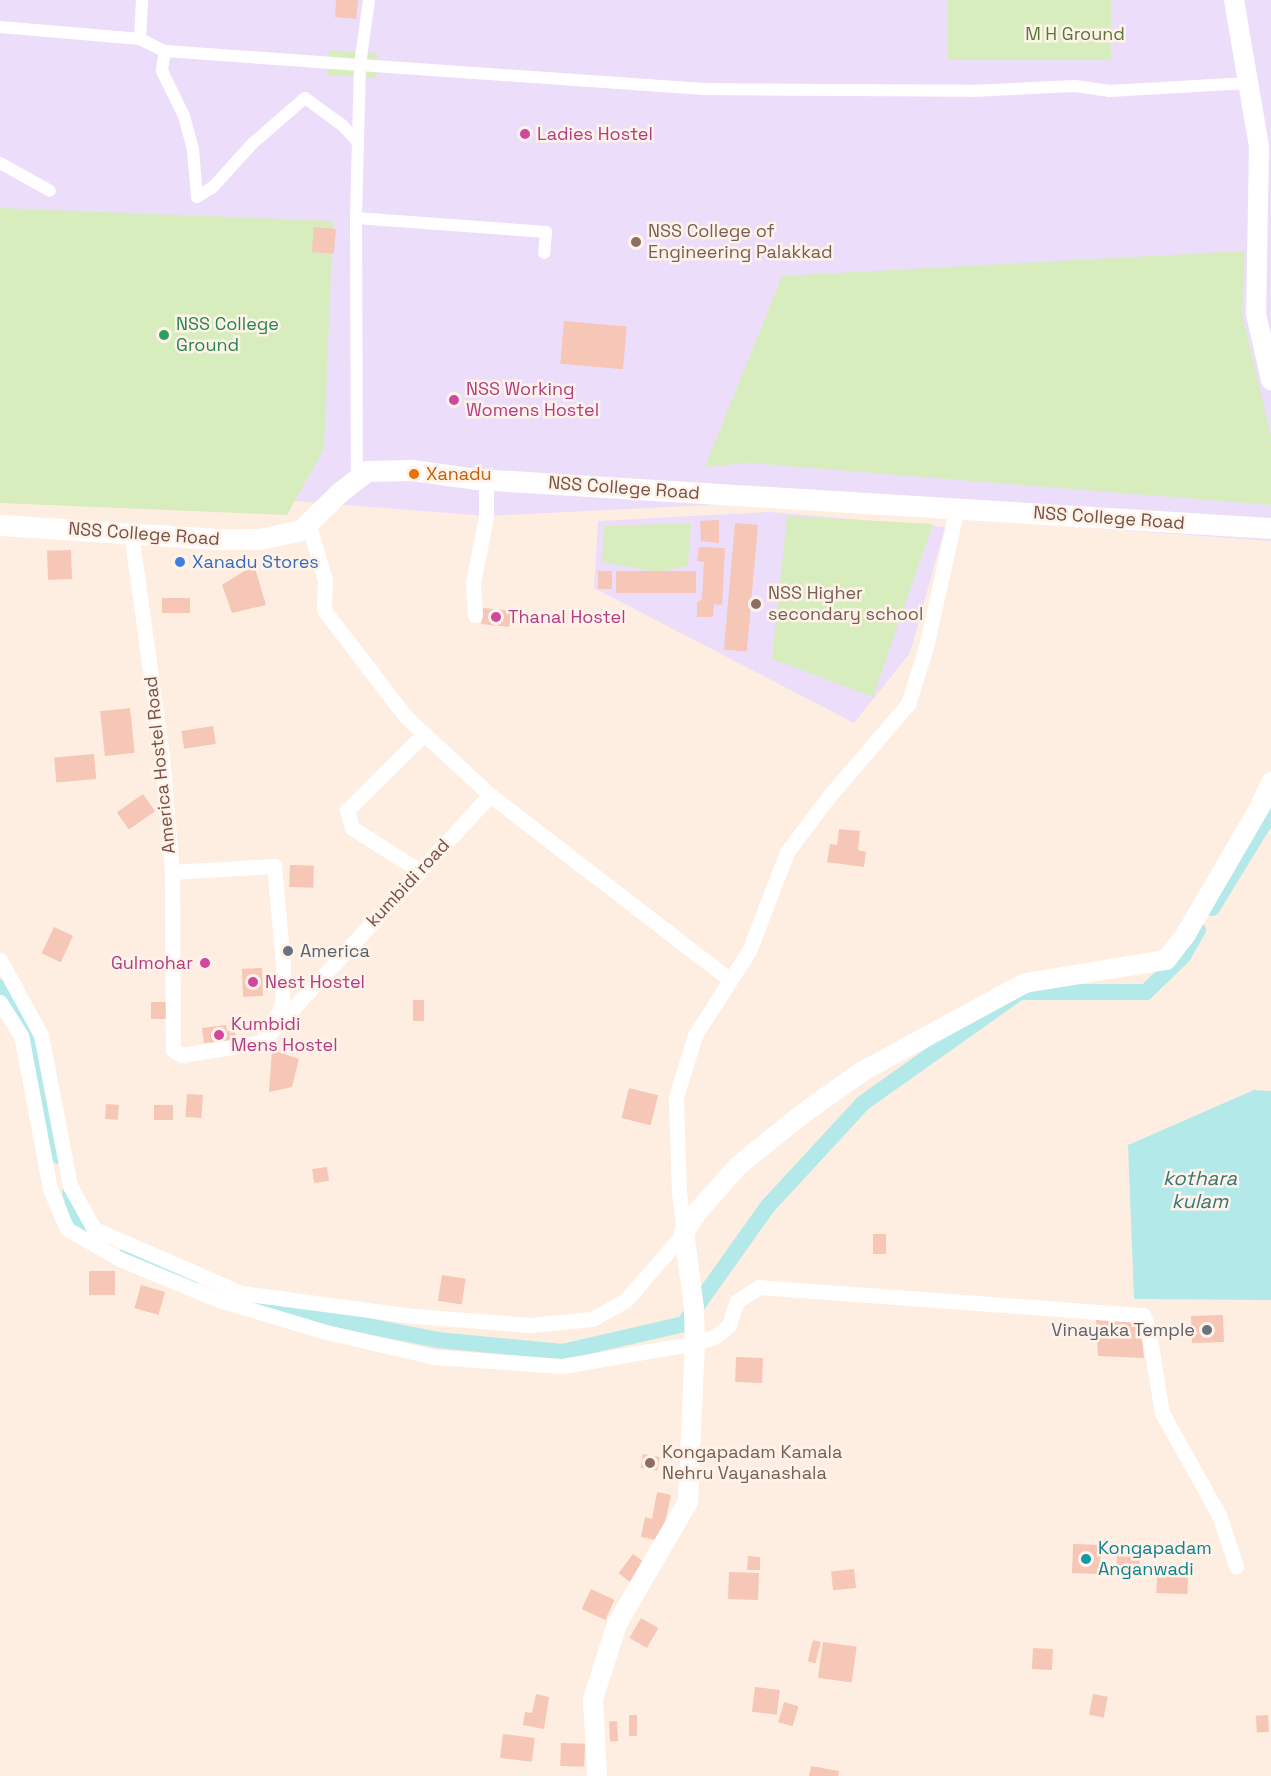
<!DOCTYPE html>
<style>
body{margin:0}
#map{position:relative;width:1271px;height:1776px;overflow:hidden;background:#feeee1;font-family:"Space Grotesk",sans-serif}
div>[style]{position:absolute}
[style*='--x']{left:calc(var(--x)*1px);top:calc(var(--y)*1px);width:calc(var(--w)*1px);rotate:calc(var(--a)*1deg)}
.education>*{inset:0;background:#ecdefa}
.green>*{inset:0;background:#d8edbe;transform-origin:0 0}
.water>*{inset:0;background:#b4e9e9}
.canal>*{height:16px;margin:-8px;padding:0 8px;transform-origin:8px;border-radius:8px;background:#b4e9e9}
.building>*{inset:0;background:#f6c6b6;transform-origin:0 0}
.pedestrian>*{height:12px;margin:-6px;padding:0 6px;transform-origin:6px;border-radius:6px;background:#fff}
.minor>*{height:15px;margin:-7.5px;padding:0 7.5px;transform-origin:7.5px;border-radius:7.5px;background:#fff}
.tertiary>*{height:20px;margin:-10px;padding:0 10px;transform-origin:10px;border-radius:10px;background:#fff}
.secondary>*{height:21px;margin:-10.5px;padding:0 10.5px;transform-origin:10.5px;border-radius:10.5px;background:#fff}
.dots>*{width:16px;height:16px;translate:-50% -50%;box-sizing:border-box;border:3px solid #fff3e9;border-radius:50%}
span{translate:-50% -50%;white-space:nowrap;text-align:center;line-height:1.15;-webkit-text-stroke:5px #fff3e9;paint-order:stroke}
.park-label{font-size:18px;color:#56793a}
.hotel-label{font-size:18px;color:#b23c85}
.left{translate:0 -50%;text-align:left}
.right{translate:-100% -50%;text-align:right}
.education-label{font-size:18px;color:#785e54}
.leisure-label{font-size:18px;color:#27864d}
.food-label{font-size:18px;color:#c56008}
.street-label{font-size:18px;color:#785045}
.shop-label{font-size:18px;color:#366cbe}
.worship-label{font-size:18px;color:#5b616d}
.culture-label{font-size:18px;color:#0d838f}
.water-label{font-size:20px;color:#357678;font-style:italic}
</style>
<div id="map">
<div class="education">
<div style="clip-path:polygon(0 0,1271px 0,1271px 541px,750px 503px,486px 516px,295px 501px,0 485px)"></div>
<div style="clip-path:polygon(769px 512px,945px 527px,910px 653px,854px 723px,594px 588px,598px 521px)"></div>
</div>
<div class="green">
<div style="left:948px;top:0;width:163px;height:60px"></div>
<div style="left:329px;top:50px;width:49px;height:25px;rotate:4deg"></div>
<div style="clip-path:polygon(0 208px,333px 221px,324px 449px,287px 515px,0 503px)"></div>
<div style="clip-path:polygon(1245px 251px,1242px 314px,1271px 436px,1271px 505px,748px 463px,705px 467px,782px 276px)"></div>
<div style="clip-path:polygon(787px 516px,933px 524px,873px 697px,772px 659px)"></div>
<div style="clip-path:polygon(691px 523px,688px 566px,658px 572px,602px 562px,604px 526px)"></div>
</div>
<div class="water">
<div style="clip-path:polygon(1254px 1090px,1271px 1091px,1271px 1300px,1134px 1299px,1128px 1145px)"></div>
</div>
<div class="canal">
<div style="--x:1212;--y:908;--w:113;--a:-58.4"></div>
<div style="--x:0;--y:987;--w:54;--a:56.3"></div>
<div style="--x:30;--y:1032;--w:83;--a:78.8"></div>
<div style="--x:46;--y:1113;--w:45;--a:73.2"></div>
<div style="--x:70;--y:1192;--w:38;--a:73"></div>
<div style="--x:81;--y:1228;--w:27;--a:31"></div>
<div style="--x:126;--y:1255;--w:70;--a:20"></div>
<div style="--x:239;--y:1296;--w:30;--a:20"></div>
<div style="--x:267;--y:1306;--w:174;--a:11.2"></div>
<div style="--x:438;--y:1340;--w:125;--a:5.5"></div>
<div style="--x:562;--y:1352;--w:125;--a:-12.9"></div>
<div style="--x:684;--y:1324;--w:145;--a:-54.6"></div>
<div style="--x:768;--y:1206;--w:140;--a:-47.3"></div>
<div style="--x:863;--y:1103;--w:192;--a:-35.3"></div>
<div style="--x:1020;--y:992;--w:126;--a:0"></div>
<div style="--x:1146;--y:992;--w:52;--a:-44.2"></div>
<div style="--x:1183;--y:956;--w:30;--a:-60"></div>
</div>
<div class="building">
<div style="clip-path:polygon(336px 0,358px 0,356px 19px,335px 17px)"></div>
<div style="left:314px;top:227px;width:22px;height:25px;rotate:5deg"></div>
<div style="left:564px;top:321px;width:63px;height:43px;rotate:5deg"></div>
<div style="clip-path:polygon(719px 520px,719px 543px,701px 541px,700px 521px)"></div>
<div style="left:735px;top:523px;width:23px;height:127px;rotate:5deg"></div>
<div style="clip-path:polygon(699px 547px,725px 548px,722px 605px,714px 604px,713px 617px,697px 617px,697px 603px,702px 599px,704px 562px,697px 561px)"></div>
<div style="left:71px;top:550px;width:29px;height:24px;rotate:88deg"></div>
<div style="clip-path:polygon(254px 565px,266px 605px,232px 613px,222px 585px)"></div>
<div style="left:612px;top:571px;width:18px;height:14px;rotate:90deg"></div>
<div style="left:616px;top:571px;width:80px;height:22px"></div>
<div style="left:190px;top:598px;width:15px;height:28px;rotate:90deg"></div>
<div style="left:483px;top:608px;width:28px;height:16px;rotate:6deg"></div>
<div style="left:130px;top:708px;width:45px;height:30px;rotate:84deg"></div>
<div style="left:213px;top:726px;width:18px;height:32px;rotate:81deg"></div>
<div style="left:94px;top:754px;width:25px;height:40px;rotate:85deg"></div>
<div style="left:143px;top:794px;width:21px;height:32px;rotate:55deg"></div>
<div style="clip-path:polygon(839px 829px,860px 831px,858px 850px,866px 852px,864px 867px,827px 862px,830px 844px,837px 845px)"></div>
<div style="left:290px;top:865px;width:24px;height:22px;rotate:2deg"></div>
<div style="left:54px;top:927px;width:21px;height:29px;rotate:25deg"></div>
<div style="left:262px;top:968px;width:28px;height:20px;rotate:88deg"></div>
<div style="left:413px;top:1000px;width:11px;height:21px"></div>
<div style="left:151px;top:1002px;width:21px;height:17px"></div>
<div style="clip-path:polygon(226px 1025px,227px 1031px,235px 1030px,236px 1040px,204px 1043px,202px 1028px)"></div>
<div style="clip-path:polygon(272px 1050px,299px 1059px,292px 1087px,269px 1092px)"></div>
<div style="left:629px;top:1088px;width:30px;height:31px;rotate:14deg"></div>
<div style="left:187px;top:1094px;width:16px;height:23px;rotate:4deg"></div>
<div style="left:106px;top:1104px;width:13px;height:15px;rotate:4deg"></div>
<div style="left:173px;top:1105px;width:15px;height:19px;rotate:90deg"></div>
<div style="left:327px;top:1167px;width:14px;height:15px;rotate:82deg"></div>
<div style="left:873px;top:1234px;width:13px;height:20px"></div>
<div style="left:115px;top:1271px;width:24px;height:26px;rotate:90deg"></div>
<div style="left:442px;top:1275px;width:24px;height:26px;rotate:9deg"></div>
<div style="left:141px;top:1285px;width:25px;height:24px;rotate:16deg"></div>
<div style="left:1223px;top:1315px;width:27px;height:32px;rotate:88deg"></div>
<div style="clip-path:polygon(1096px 1320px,1140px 1323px,1144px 1358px,1098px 1356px)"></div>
<div style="left:736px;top:1357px;width:27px;height:25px;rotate:2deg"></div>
<div style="left:643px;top:1454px;width:17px;height:14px;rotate:10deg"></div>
<div style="clip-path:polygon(657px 1492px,671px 1495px,661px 1541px,641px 1537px,645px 1517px,652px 1519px)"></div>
<div style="left:1073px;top:1544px;width:28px;height:29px;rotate:2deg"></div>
<div style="left:633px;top:1554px;width:15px;height:24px;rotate:37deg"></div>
<div style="left:1117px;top:1555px;width:23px;height:18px;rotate:2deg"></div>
<div style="clip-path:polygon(748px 1556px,760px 1557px,760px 1570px,747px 1570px)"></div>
<div style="left:854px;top:1569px;width:19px;height:23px;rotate:84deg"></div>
<div style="left:729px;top:1572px;width:30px;height:27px;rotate:2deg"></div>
<div style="left:1157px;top:1575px;width:31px;height:18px;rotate:2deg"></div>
<div style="left:591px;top:1589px;width:26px;height:22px;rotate:25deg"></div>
<div style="left:641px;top:1618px;width:20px;height:23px;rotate:30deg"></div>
<div style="left:813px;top:1640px;width:8px;height:22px;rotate:14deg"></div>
<div style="left:823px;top:1642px;width:34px;height:36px;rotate:8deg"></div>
<div style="left:1033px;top:1648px;width:20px;height:21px;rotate:3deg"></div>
<div style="left:755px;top:1687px;width:25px;height:25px;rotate:7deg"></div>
<div style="clip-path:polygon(536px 1694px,549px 1697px,544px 1729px,523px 1725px,525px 1712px,532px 1713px)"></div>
<div style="left:1093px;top:1694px;width:15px;height:21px;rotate:11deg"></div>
<div style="left:784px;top:1702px;width:15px;height:21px;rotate:16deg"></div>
<div style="left:629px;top:1715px;width:8px;height:21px"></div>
<div style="left:1268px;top:1715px;width:17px;height:12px;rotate:87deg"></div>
<div style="left:617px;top:1721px;width:20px;height:8px;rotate:87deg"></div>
<div style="left:503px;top:1734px;width:32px;height:24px;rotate:7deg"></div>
<div style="left:561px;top:1743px;width:24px;height:23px;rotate:2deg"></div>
<div style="clip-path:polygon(811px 1766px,839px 1771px,838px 1776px,809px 1776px)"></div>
</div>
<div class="pedestrian">
<div style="--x:142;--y:0;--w:39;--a:93"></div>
<div style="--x:140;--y:39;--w:28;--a:26"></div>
<div style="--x:165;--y:51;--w:196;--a:4.1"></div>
<div style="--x:360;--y:65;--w:153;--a:91.5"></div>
<div style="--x:356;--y:218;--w:261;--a:89.8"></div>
<div style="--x:369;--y:0;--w:66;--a:97.9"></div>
<div style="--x:360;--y:65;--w:348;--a:4"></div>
<div style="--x:707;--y:89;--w:265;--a:0.4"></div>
<div style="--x:972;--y:91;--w:103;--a:-2.8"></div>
<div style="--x:1075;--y:86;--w:34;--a:8"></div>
<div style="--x:1109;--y:91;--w:139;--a:-3.3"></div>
<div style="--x:0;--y:27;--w:141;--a:4.9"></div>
<div style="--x:165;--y:51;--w:20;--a:99"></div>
<div style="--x:162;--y:71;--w:50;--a:63.9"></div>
<div style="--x:184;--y:116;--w:35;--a:75"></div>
<div style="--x:193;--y:150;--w:47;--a:85.1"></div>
<div style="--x:197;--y:197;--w:19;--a:-32"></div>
<div style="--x:213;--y:187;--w:58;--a:-47.8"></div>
<div style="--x:252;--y:144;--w:70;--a:-41"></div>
<div style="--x:305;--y:98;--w:46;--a:36.1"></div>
<div style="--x:342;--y:125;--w:23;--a:47"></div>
<div style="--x:0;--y:163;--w:57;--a:29.2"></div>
<div style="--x:356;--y:218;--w:191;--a:4.2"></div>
<div style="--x:546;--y:232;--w:21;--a:95"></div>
</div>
<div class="minor">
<div style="--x:308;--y:523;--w:59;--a:73.4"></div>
<div style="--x:325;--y:580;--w:30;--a:92"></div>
<div style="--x:324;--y:610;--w:133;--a:52.6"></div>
<div style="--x:405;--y:716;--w:116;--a:42.9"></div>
<div style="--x:490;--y:795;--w:303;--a:37.6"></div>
<div style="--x:131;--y:533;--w:224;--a:82.1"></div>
<div style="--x:162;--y:755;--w:117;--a:85.1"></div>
<div style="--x:172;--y:872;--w:102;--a:-3.4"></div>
<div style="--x:274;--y:866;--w:97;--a:84.7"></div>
<div style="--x:283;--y:963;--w:43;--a:91.3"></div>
<div style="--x:282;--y:1006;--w:41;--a:119.1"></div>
<div style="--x:262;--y:1042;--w:336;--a:-47.3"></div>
<div style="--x:475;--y:615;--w:32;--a:-94"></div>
<div style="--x:473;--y:583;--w:68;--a:-79"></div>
<div style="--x:486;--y:516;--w:34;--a:-90"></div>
<div style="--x:486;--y:482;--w:10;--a:-163"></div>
<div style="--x:420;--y:871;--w:80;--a:-147.7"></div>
<div style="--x:352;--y:828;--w:19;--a:-106"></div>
<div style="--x:347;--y:810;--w:108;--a:-44.6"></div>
<div style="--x:172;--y:872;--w:178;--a:89.7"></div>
<div style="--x:173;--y:1050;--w:10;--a:29"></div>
<div style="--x:182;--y:1055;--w:81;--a:-9.2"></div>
<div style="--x:0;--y:960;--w:85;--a:61.3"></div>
<div style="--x:41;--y:1035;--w:154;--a:79.1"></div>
<div style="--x:70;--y:1186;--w:49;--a:60.8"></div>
<div style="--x:94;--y:1229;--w:160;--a:23.5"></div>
<div style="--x:241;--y:1293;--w:175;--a:7.6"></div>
<div style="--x:414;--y:1316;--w:116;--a:4.4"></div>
<div style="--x:530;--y:1325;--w:62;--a:-5.5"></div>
<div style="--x:592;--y:1319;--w:38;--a:-29"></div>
<div style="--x:625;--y:1301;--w:90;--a:-49.1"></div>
<div style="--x:684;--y:1233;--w:39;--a:-97"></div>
<div style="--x:679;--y:1194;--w:97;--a:-91.8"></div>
<div style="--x:676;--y:1097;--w:65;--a:-73"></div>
<div style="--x:695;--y:1035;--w:100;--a:-57.3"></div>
<div style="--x:749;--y:951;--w:106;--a:-69"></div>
<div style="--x:787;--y:852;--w:71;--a:-53"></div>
<div style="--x:830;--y:795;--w:120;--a:-49.4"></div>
<div style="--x:908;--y:704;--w:64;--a:-72.7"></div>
<div style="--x:927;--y:643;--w:138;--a:-77.5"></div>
<div style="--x:0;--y:1002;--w:39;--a:58"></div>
<div style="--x:21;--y:1035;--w:157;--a:79.3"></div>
<div style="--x:50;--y:1189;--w:43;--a:67"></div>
<div style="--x:67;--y:1229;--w:63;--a:29.4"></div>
<div style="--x:122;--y:1260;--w:105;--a:22.4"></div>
<div style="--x:219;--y:1300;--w:112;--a:16.7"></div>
<div style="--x:326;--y:1332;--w:111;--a:13"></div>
<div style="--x:434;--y:1357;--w:128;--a:4"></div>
<div style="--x:562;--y:1366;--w:135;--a:-9.8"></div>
<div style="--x:695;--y:1343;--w:22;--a:-18"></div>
<div style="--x:716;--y:1336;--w:17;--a:-40"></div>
<div style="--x:729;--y:1325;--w:25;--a:-72"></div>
<div style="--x:737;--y:1301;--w:26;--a:-32"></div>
<div style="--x:759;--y:1287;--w:385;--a:4.2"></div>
<div style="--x:1143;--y:1315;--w:13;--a:67"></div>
<div style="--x:1148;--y:1327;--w:87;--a:80.8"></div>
<div style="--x:1162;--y:1413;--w:117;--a:60.8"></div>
<div style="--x:1219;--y:1515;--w:54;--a:71.6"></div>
</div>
<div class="tertiary">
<div style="--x:1234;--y:0;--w:149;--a:80.3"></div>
<div style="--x:1259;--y:147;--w:167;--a:91"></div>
<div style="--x:1256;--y:314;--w:68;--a:77.2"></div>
<div style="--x:597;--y:1776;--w:77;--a:-93"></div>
<div style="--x:593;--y:1699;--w:79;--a:-72.3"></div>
<div style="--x:617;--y:1624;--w:141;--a:-59.8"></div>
<div style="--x:688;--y:1502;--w:160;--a:-87.5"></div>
<div style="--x:695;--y:1342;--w:34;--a:-92"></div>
<div style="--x:694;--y:1308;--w:76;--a:-97.6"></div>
<div style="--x:684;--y:1233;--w:26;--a:-58"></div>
<div style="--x:698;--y:1211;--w:60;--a:-48.4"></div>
<div style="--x:738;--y:1166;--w:81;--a:-39"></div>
<div style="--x:801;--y:1115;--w:76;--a:-35.4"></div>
<div style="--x:863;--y:1071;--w:184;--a:-28.5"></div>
<div style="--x:1025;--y:983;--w:143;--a:-9.3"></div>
<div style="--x:1166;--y:960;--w:33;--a:-52"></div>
<div style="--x:1186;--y:934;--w:147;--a:-59.8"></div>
<div style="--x:1260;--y:807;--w:27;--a:-66"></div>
</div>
<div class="secondary">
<div style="--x:0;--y:525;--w:217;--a:3.7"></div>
<div style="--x:217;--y:539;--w:43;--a:0"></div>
<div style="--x:260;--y:539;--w:42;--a:-12.4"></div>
<div style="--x:301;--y:530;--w:54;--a:-44.3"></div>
<div style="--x:340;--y:492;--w:34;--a:-38"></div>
<div style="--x:367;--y:471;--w:45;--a:-1.3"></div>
<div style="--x:412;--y:470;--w:66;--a:7.9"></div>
<div style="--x:477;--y:479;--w:796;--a:3.53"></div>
</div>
<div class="dots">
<div style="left:525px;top:134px;background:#d1479c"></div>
<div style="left:636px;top:242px;background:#8d6e63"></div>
<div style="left:164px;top:335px;background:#2e9e5b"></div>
<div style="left:454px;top:400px;background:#d1479c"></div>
<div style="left:414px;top:474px;background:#e8710a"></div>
<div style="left:180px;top:562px;background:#3f7fe0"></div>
<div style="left:756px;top:604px;background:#8d6e63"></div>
<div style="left:496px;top:617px;background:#d1479c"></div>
<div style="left:288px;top:951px;background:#6b7280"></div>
<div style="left:205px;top:963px;background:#d1479c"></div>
<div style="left:253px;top:982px;background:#d1479c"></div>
<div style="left:219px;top:1035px;background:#d1479c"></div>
<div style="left:1207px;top:1330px;background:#6b7280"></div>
<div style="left:650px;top:1463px;background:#8d6e63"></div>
<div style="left:1086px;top:1559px;background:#0f9aa8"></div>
</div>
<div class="park-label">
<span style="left:1075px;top:34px">M H Ground</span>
</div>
<div class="hotel-label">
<span class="left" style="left:537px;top:134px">Ladies Hostel</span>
<span class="left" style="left:466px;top:400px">NSS Working<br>Womens Hostel</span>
<span class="left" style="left:508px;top:617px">Thanal Hostel</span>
<span class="right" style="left:193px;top:963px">Gulmohar</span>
<span class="left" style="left:265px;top:982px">Nest Hostel</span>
<span class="left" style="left:231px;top:1035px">Kumbidi<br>Mens Hostel</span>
</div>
<div class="education-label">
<span class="left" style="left:648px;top:242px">NSS College of<br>Engineering Palakkad</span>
<span class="left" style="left:768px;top:604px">NSS Higher<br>secondary school</span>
<span class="left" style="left:662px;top:1463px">Kongapadam Kamala<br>Nehru Vayanashala</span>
</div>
<div class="leisure-label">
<span class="left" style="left:176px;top:335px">NSS College<br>Ground</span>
</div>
<div class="food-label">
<span class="left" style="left:426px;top:474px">Xanadu</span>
</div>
<div class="street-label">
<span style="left:624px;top:488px;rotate:4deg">NSS College Road</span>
<span style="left:1109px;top:518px;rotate:4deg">NSS College Road</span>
<span style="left:144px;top:534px;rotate:4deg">NSS College Road</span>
<span style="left:160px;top:765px;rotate:-96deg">America Hostel Road</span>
<span style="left:408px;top:883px;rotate:-47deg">kumbidi road</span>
</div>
<div class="shop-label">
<span class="left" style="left:192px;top:562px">Xanadu Stores</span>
</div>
<div class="worship-label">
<span class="left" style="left:300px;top:951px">America</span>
<span class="right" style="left:1195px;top:1330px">Vinayaka Temple</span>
</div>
<div class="culture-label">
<span class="left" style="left:1098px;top:1559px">Kongapadam<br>Anganwadi</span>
</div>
<div class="water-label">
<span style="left:1200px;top:1190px">kothara<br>kulam</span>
</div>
</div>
